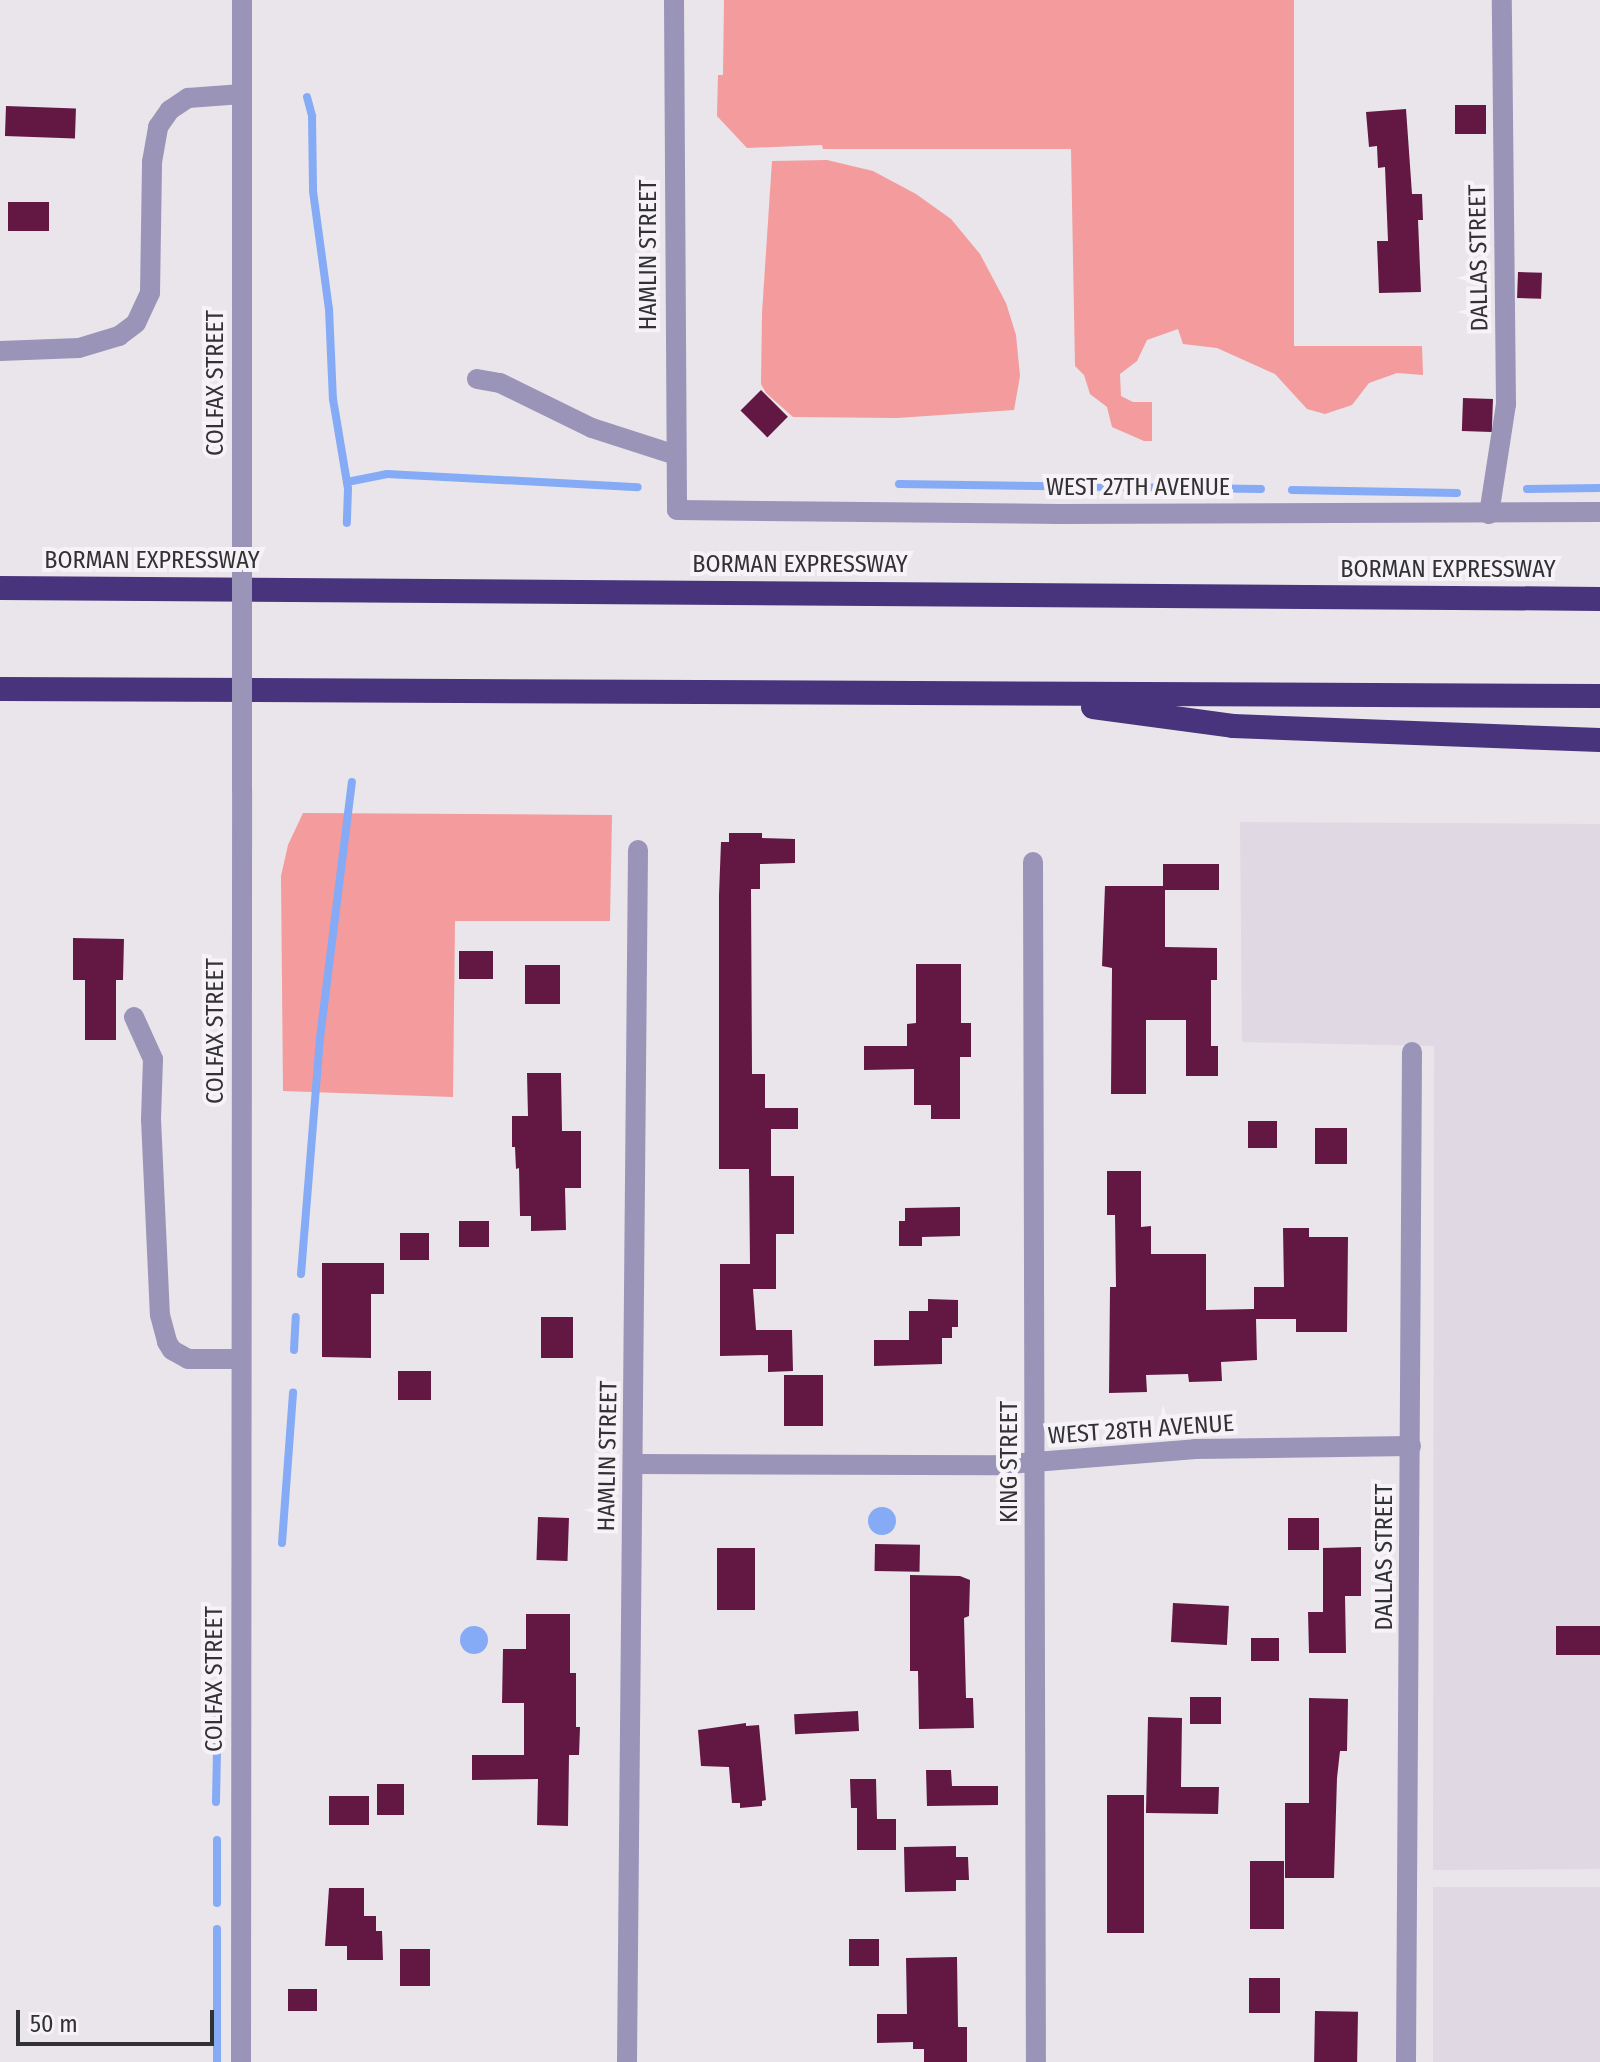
<!DOCTYPE html>
<style>
body{margin:0}
#map{position:relative;width:1600px;height:2062px;overflow:hidden;background:#e9e5ea;font-family:"Fira Sans Condensed",sans-serif}
div>[style]{position:absolute}
[style*='--x']{left:calc(var(--x)*1px);top:calc(var(--y)*1px);width:calc(var(--w)*1px);rotate:calc(var(--a)*1deg)}
.built>*{inset:0;background:#e0d8e2;transform-origin:0 0}
.green>*{inset:0;background:#f39b9d}
.water>*{inset:0;background:#85abf6}
.round{border-radius:50%}
.stream>*{height:8px;margin:-4px;padding:0 4px;transform-origin:4px;border-radius:4px;background:#85abf6}
.building>*{inset:0;background:#631743;transform-origin:0 0}
.minor>*{height:20px;margin:-10px;padding:0 10px;transform-origin:10px;border-radius:10px;background:#9994b8}
.highway>*{height:24px;margin:-12px;padding:0 12px;transform-origin:12px;border-radius:12px;background:#47347c}
.minor-bridge>*{height:20px;margin:-10px;padding:0 10px;transform-origin:10px;border-radius:10px;background:#9994b8}
span{translate:-50% -50%;white-space:nowrap;text-align:center;line-height:1.15;-webkit-text-stroke:8px #f6f2f7;paint-order:stroke}
.street-label{font-size:24px;color:#323133}
.scale{position:absolute;left:16px;top:2010px;width:198px;height:36px;box-sizing:border-box;border:4px solid #323133;border-top:0;padding-left:10px;font-size:24px;line-height:28px;white-space:nowrap;color:#323133;-webkit-text-stroke:6px #f6f2f7;paint-order:stroke}
</style>
<div id="map">
<div class="built">
<div style="clip-path:polygon(1240px 822px,1600px 824px,1600px 1869px,1433px 1870px,1434px 1046px,1242px 1042px)"></div>
<div style="left:1433px;top:1887px;width:167px;height:175px"></div>
</div>
<div class="green">
<div style="clip-path:polygon(724px 0,1294px 0,1294px 346px,1422px 346px,1423px 375px,1397px 373px,1369px 383px,1352px 405px,1325px 414px,1307px 409px,1275px 374px,1217px 348px,1183px 344px,1178px 329px,1147px 340px,1137px 361px,1120px 374px,1121px 396px,1133px 402px,1152px 402px,1152px 441px,1144px 441px,1112px 427px,1107px 407px,1090px 394px,1084px 375px,1075px 366px,1071px 149px,823px 149px,822px 145px,747px 148px,717px 116px,718px 75px,723px 75px)"></div>
<div style="clip-path:polygon(827px 160px,873px 171px,916px 194px,951px 219px,980px 254px,1006px 303px,1016px 335px,1020px 376px,1014px 410px,897px 418px,793px 417px,766px 393px,761px 384px,762px 313px,772px 161px)"></div>
<div style="clip-path:polygon(303px 813px,612px 815px,610px 921px,455px 921px,453px 1097px,283px 1091px,281px 876px,288px 845px)"></div>
</div>
<div class="water">
<div class="round" style="left:868px;top:1507px;width:28px;height:28px"></div>
<div class="round" style="left:460px;top:1626px;width:28px;height:28px"></div>
</div>
<div class="stream">
<div style="--x:307;--y:97;--w:20;--a:75"></div>
<div style="--x:312;--y:116;--w:75;--a:89.2"></div>
<div style="--x:313;--y:191;--w:119;--a:82.3"></div>
<div style="--x:329;--y:309;--w:90;--a:87.5"></div>
<div style="--x:333;--y:399;--w:91;--a:80.5"></div>
<div style="--x:348;--y:489;--w:34;--a:92"></div>
<div style="--x:347;--y:482;--w:41;--a:-11.3"></div>
<div style="--x:387;--y:474;--w:251;--a:3"></div>
<div style="--x:899;--y:484;--w:362;--a:0.8"></div>
<div style="--x:1527;--y:489;--w:73;--a:-0.8"></div>
<div style="--x:1292;--y:490;--w:165;--a:1"></div>
<div style="--x:301;--y:1274;--w:237;--a:-85.4"></div>
<div style="--x:320;--y:1038;--w:258;--a:-82.9"></div>
<div style="--x:294;--y:1350;--w:33;--a:-87"></div>
<div style="--x:282;--y:1543;--w:151;--a:-85.8"></div>
<div style="--x:217;--y:1621;--w:40;--a:90"></div>
<div style="--x:216;--y:1802;--w:104;--a:-88.9"></div>
<div style="--x:217;--y:1840;--w:63;--a:90"></div>
<div style="--x:217;--y:1929;--w:133;--a:90"></div>
</div>
<div class="building">
<div style="left:1455px;top:105px;width:31px;height:29px"></div>
<div style="left:6px;top:106px;width:70px;height:30px;rotate:2deg"></div>
<div style="clip-path:polygon(1406px 109px,1412px 194px,1422px 194px,1423px 220px,1418px 220px,1421px 292px,1379px 293px,1377px 241px,1388px 241px,1385px 167px,1378px 168px,1377px 146px,1369px 147px,1366px 112px)"></div>
<div style="left:8px;top:202px;width:41px;height:29px"></div>
<div style="left:1518px;top:272px;width:24px;height:26px;rotate:2deg"></div>
<div style="left:761px;top:390px;width:38px;height:29px;rotate:45deg"></div>
<div style="left:1463px;top:398px;width:30px;height:33px;rotate:2deg"></div>
<div style="clip-path:polygon(729px 833px,762px 833px,762px 838px,795px 839px,795px 863px,760px 864px,760px 889px,751px 889px,752px 1074px,765px 1074px,765px 1108px,798px 1108px,798px 1129px,771px 1129px,771px 1176px,794px 1176px,794px 1234px,776px 1234px,776px 1289px,753px 1289px,756px 1330px,792px 1330px,793px 1371px,768px 1372px,768px 1355px,720px 1356px,720px 1264px,750px 1264px,749px 1169px,719px 1169px,719px 895px,721px 842px,729px 842px)"></div>
<div style="clip-path:polygon(1163px 864px,1219px 864px,1219px 890px,1165px 890px,1165px 947px,1217px 948px,1217px 980px,1211px 980px,1211px 1046px,1218px 1046px,1218px 1076px,1186px 1076px,1186px 1020px,1146px 1020px,1146px 1094px,1111px 1094px,1112px 968px,1102px 966px,1105px 886px,1163px 886px)"></div>
<div style="clip-path:polygon(73px 938px,124px 939px,123px 980px,116px 980px,116px 1040px,85px 1040px,85px 980px,73px 980px)"></div>
<div style="left:459px;top:951px;width:34px;height:28px"></div>
<div style="clip-path:polygon(916px 964px,961px 964px,961px 1023px,971px 1023px,971px 1057px,960px 1057px,960px 1119px,931px 1119px,931px 1105px,914px 1105px,914px 1069px,864px 1070px,864px 1046px,907px 1046px,907px 1024px,916px 1023px)"></div>
<div style="left:525px;top:965px;width:35px;height:39px"></div>
<div style="clip-path:polygon(527px 1073px,561px 1073px,562px 1131px,581px 1131px,581px 1188px,565px 1188px,566px 1230px,531px 1231px,531px 1216px,520px 1216px,519px 1168px,516px 1169px,515px 1147px,512px 1147px,512px 1116px,528px 1116px)"></div>
<div style="left:1248px;top:1121px;width:29px;height:27px"></div>
<div style="left:1315px;top:1128px;width:32px;height:36px"></div>
<div style="clip-path:polygon(1107px 1171px,1141px 1171px,1141px 1227px,1151px 1226px,1151px 1254px,1206px 1254px,1206px 1310px,1254px 1309px,1254px 1287px,1284px 1287px,1283px 1228px,1309px 1228px,1309px 1237px,1348px 1237px,1347px 1332px,1296px 1332px,1296px 1319px,1256px 1319px,1257px 1360px,1221px 1362px,1222px 1381px,1189px 1382px,1188px 1374px,1146px 1375px,1147px 1392px,1109px 1393px,1110px 1287px,1116px 1287px,1115px 1215px,1107px 1215px)"></div>
<div style="clip-path:polygon(960px 1207px,960px 1236px,922px 1237px,922px 1246px,899px 1246px,899px 1221px,905px 1221px,905px 1208px)"></div>
<div style="left:459px;top:1221px;width:30px;height:26px"></div>
<div style="left:400px;top:1233px;width:29px;height:27px"></div>
<div style="clip-path:polygon(322px 1263px,384px 1263px,384px 1294px,371px 1294px,371px 1358px,322px 1357px)"></div>
<div style="clip-path:polygon(928px 1299px,958px 1300px,958px 1327px,952px 1327px,952px 1338px,942px 1338px,942px 1364px,874px 1366px,874px 1340px,909px 1340px,909px 1311px,928px 1311px)"></div>
<div style="left:541px;top:1317px;width:32px;height:41px"></div>
<div style="left:398px;top:1371px;width:33px;height:29px"></div>
<div style="left:784px;top:1375px;width:39px;height:51px"></div>
<div style="left:538px;top:1517px;width:31px;height:43px;rotate:2deg"></div>
<div style="left:1288px;top:1518px;width:31px;height:32px"></div>
<div style="left:875px;top:1544px;width:45px;height:27px;rotate:1deg"></div>
<div style="clip-path:polygon(1361px 1547px,1361px 1596px,1345px 1596px,1346px 1653px,1309px 1653px,1308px 1612px,1323px 1612px,1323px 1548px)"></div>
<div style="left:755px;top:1548px;width:62px;height:38px;rotate:90deg"></div>
<div style="clip-path:polygon(910px 1575px,960px 1576px,970px 1580px,969px 1616px,964px 1618px,966px 1698px,973px 1698px,974px 1728px,919px 1729px,918px 1671px,910px 1671px)"></div>
<div style="left:1173px;top:1603px;width:56px;height:39px;rotate:3deg"></div>
<div style="clip-path:polygon(526px 1614px,570px 1614px,570px 1673px,576px 1673px,576px 1727px,580px 1727px,579px 1755px,569px 1755px,568px 1826px,537px 1825px,538px 1779px,472px 1780px,472px 1755px,524px 1755px,524px 1703px,502px 1703px,503px 1649px,526px 1649px)"></div>
<div style="left:1600px;top:1626px;width:29px;height:44px;rotate:90deg"></div>
<div style="left:1251px;top:1638px;width:28px;height:23px"></div>
<div style="left:1190px;top:1697px;width:31px;height:27px"></div>
<div style="clip-path:polygon(1309px 1698px,1348px 1699px,1347px 1751px,1340px 1751px,1337px 1778px,1334px 1878px,1285px 1878px,1285px 1803px,1309px 1803px)"></div>
<div style="left:858px;top:1711px;width:20px;height:64px;rotate:87deg"></div>
<div style="clip-path:polygon(1148px 1717px,1182px 1718px,1181px 1787px,1219px 1787px,1218px 1814px,1146px 1813px)"></div>
<div style="clip-path:polygon(746px 1723px,746px 1726px,759px 1725px,766px 1800px,762px 1801px,762px 1806px,740px 1808px,740px 1803px,732px 1803px,729px 1767px,701px 1766px,698px 1730px)"></div>
<div style="clip-path:polygon(926px 1770px,951px 1770px,952px 1786px,998px 1786px,998px 1805px,927px 1806px)"></div>
<div style="clip-path:polygon(850px 1779px,876px 1779px,877px 1819px,896px 1819px,896px 1850px,857px 1850px,857px 1808px,851px 1808px)"></div>
<div style="left:377px;top:1784px;width:27px;height:31px"></div>
<div style="left:1107px;top:1795px;width:37px;height:138px"></div>
<div style="left:329px;top:1796px;width:40px;height:29px"></div>
<div style="clip-path:polygon(956px 1846px,956px 1857px,968px 1857px,969px 1880px,956px 1880px,956px 1891px,905px 1892px,904px 1847px)"></div>
<div style="left:1250px;top:1861px;width:34px;height:68px"></div>
<div style="clip-path:polygon(329px 1888px,364px 1888px,364px 1916px,376px 1916px,376px 1931px,382px 1931px,383px 1960px,347px 1960px,347px 1946px,325px 1946px)"></div>
<div style="left:879px;top:1939px;width:27px;height:30px;rotate:90deg"></div>
<div style="left:400px;top:1949px;width:30px;height:37px"></div>
<div style="clip-path:polygon(957px 1957px,958px 2027px,967px 2027px,967px 2062px,924px 2062px,924px 2049px,913px 2049px,913px 2042px,877px 2043px,877px 2014px,907px 2014px,906px 1958px)"></div>
<div style="left:1249px;top:1978px;width:31px;height:35px"></div>
<div style="left:288px;top:1989px;width:29px;height:22px"></div>
<div style="left:1315px;top:2011px;width:43px;height:51px;rotate:1deg"></div>
</div>
<div class="minor">
<div style="--x:242;--y:0;--w:492;--a:90"></div>
<div style="--x:674;--y:0;--w:510;--a:89.66"></div>
<div style="--x:677;--y:510;--w:383;--a:0.6"></div>
<div style="--x:1060;--y:514;--w:540;--a:-0.21"></div>
<div style="--x:0;--y:351;--w:79;--a:-2.2"></div>
<div style="--x:79;--y:348;--w:42;--a:-16.7"></div>
<div style="--x:119;--y:336;--w:21;--a:-37"></div>
<div style="--x:136;--y:323;--w:33;--a:-65"></div>
<div style="--x:150;--y:293;--w:131;--a:-89.1"></div>
<div style="--x:152;--y:162;--w:36;--a:-80"></div>
<div style="--x:158;--y:127;--w:21;--a:-55"></div>
<div style="--x:170;--y:110;--w:22;--a:-34"></div>
<div style="--x:188;--y:98;--w:54;--a:-4.2"></div>
<div style="--x:477;--y:379;--w:23;--a:10"></div>
<div style="--x:500;--y:383;--w:102;--a:26.1"></div>
<div style="--x:592;--y:428;--w:88;--a:17.8"></div>
<div style="--x:1489;--y:514;--w:111;--a:-81.2"></div>
<div style="--x:1506;--y:404;--w:404;--a:-90.6"></div>
<div style="--x:1033;--y:862;--w:1200;--a:89.86"></div>
<div style="--x:134;--y:1017;--w:46;--a:65.7"></div>
<div style="--x:153;--y:1059;--w:60;--a:91.9"></div>
<div style="--x:151;--y:1119;--w:196;--a:87.4"></div>
<div style="--x:160;--y:1315;--w:28;--a:75"></div>
<div style="--x:167;--y:1342;--w:9;--a:58"></div>
<div style="--x:172;--y:1350;--w:18;--a:29"></div>
<div style="--x:188;--y:1359;--w:53;--a:0"></div>
<div style="--x:635;--y:1464;--w:363;--a:0.2"></div>
<div style="--x:998;--y:1465;--w:198;--a:-4.6"></div>
<div style="--x:1195;--y:1449;--w:216;--a:-0.8"></div>
<div style="--x:241;--y:2062;--w:1272;--a:-89.95"></div>
<div style="--x:627;--y:2062;--w:1212;--a:-89.48"></div>
<div style="--x:1406;--y:2062;--w:1010;--a:-89.66"></div>
</div>
<div class="highway">
<div style="--x:0;--y:588;--w:1600;--a:0.39"></div>
<div style="--x:0;--y:689;--w:1600;--a:0.25"></div>
<div style="--x:1093;--y:707;--w:141;--a:7.7"></div>
<div style="--x:1233;--y:726;--w:367;--a:2.2"></div>
</div>
<div class="minor-bridge">
<div style="--x:242;--y:492;--w:298;--a:90"></div>
</div>
<div class="street-label">
<span style="left:649px;top:255px;rotate:-90deg">HAMLIN STREET</span>
<span style="left:1479px;top:258px;rotate:-91deg">DALLAS STREET</span>
<span style="left:216px;top:383px;rotate:-90deg">COLFAX STREET</span>
<span style="left:1138px;top:488px">WEST 27TH AVENUE</span>
<span style="left:152px;top:561px">BORMAN EXPRESSWAY</span>
<span style="left:800px;top:565px">BORMAN EXPRESSWAY</span>
<span style="left:1448px;top:570px">BORMAN EXPRESSWAY</span>
<span style="left:216px;top:1031px;rotate:-90deg">COLFAX STREET</span>
<span style="left:1141px;top:1430px;rotate:-4deg">WEST 28TH AVENUE</span>
<span style="left:608px;top:1456px;rotate:-89deg">HAMLIN STREET</span>
<span style="left:1010px;top:1462px;rotate:-90deg">KING STREET</span>
<span style="left:1385px;top:1557px;rotate:-90deg">DALLAS STREET</span>
<span style="left:215px;top:1679px;rotate:-90deg">COLFAX STREET</span>
</div>
<div class="scale">50 m</div>
</div>
